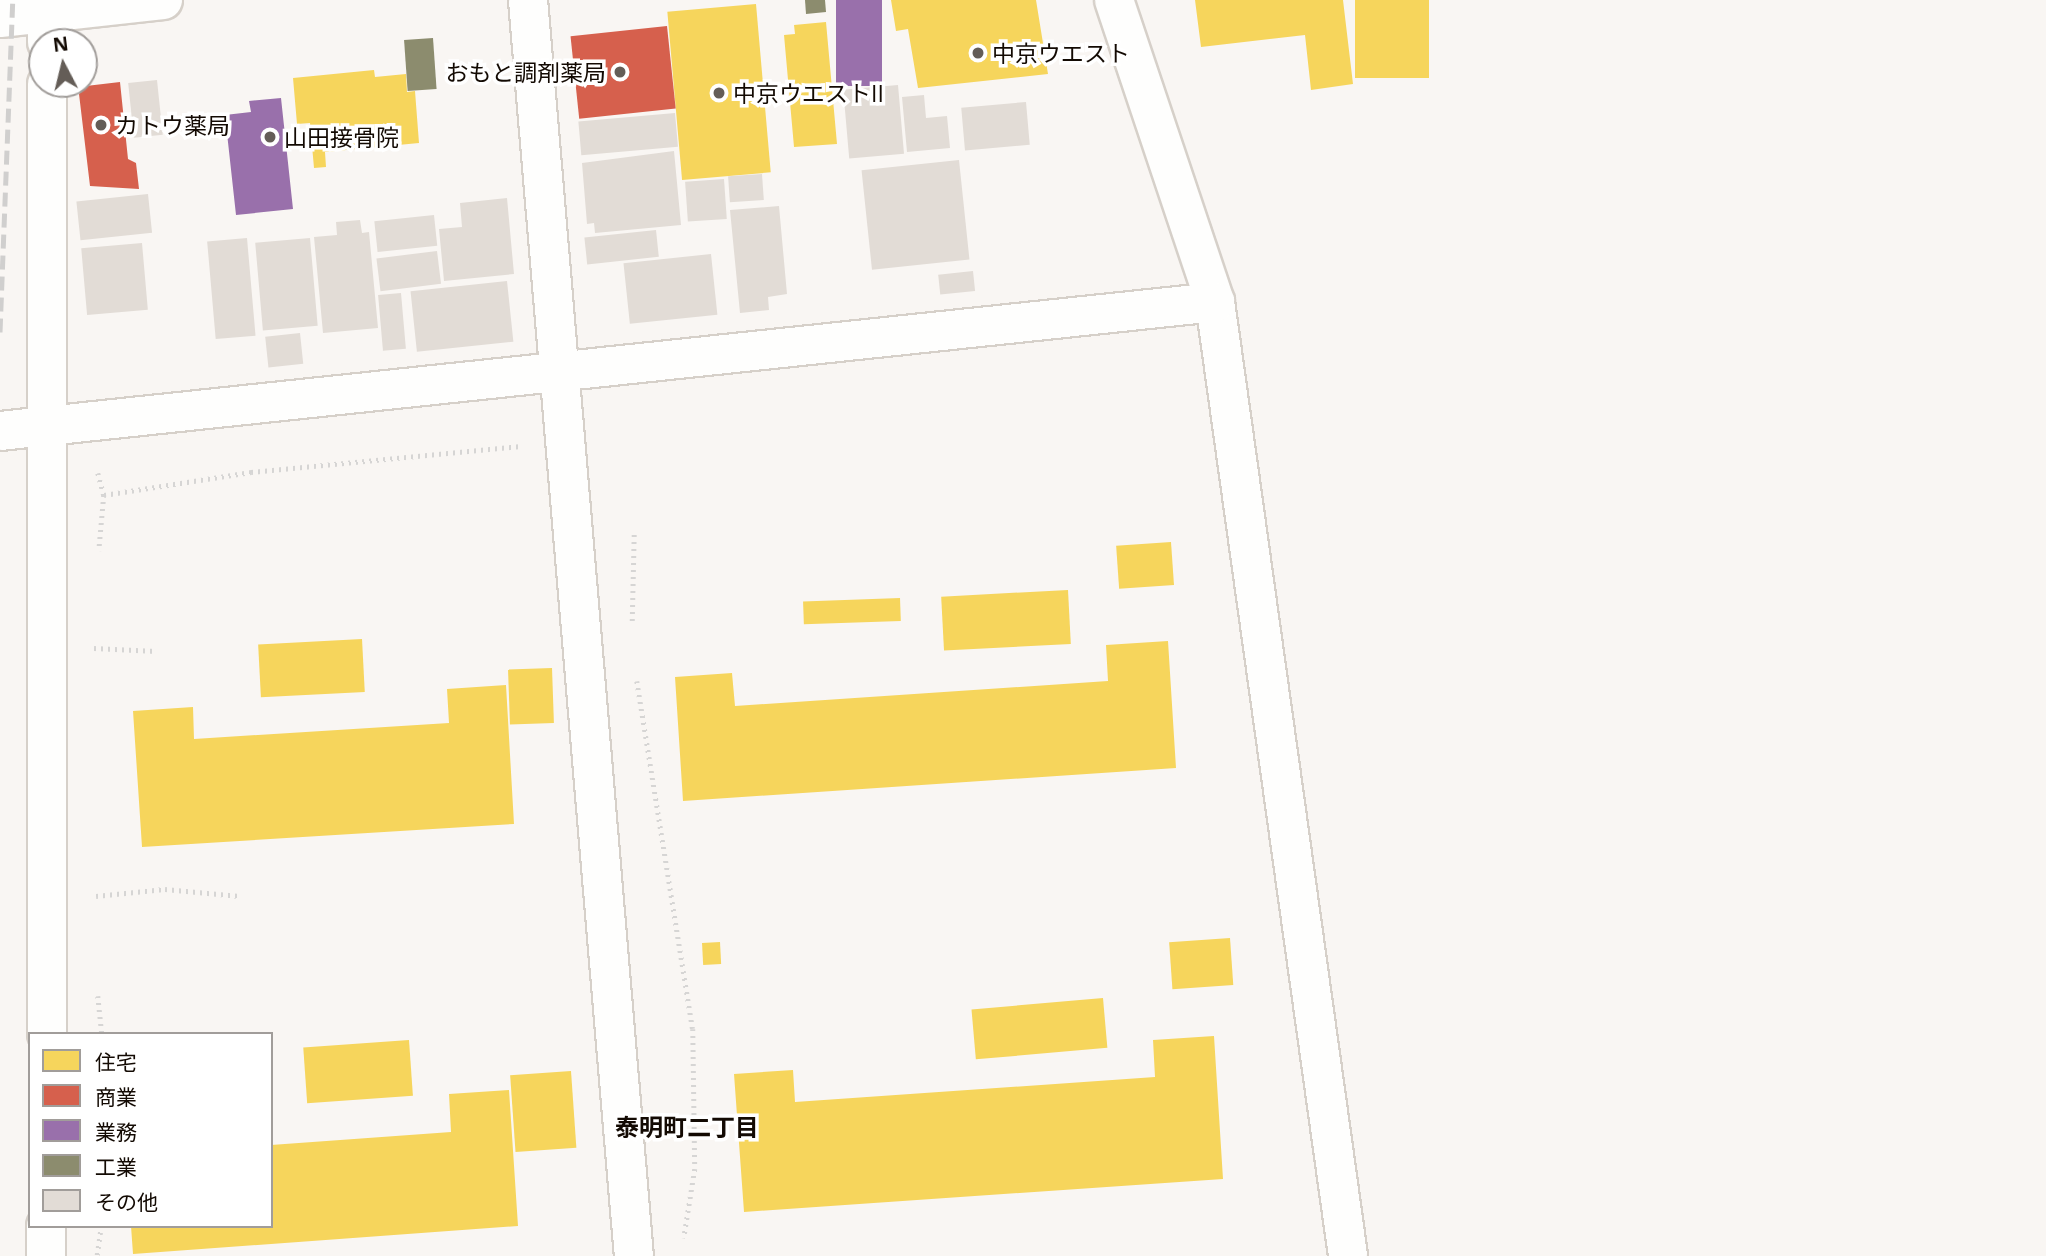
<!DOCTYPE html>
<meta charset="utf-8">
<style>
body{margin:0}
#map{position:relative;width:2046px;height:1256px;overflow:hidden;background:#f9f6f3;font-family:"Open Sans","Noto Sans JP",sans-serif}
div>[style]{position:absolute}
[style*='--x']{left:calc(var(--x)*1px);top:calc(var(--y)*1px);width:calc(var(--w)*1px);rotate:calc(var(--a)*1deg)}
.homes>*{inset:0;background:#f6d55c;transform-origin:0 0}
.shops>*{inset:0;background:#d6604d;transform-origin:0 0}
.offices>*{inset:0;background:#9970ab;transform-origin:0 0}
.industry>*{inset:0;background:#8c8c6e;transform-origin:0 0}
.building>*{inset:0;background:#e2dcd6;transform-origin:0 0}
.path>*{height:4.5px;margin-top:-2.25px;transform-origin:0;background:repeating-linear-gradient(90deg,#d6d5d4 0 2px,transparent 0 7px)}
.roads{filter:drop-shadow(2px 0 #d6d0c9) drop-shadow(-2px 0 #d6d0c9) drop-shadow(0 2px #d6d0c9) drop-shadow(0 -2px #d6d0c9)}
.minor>*{height:38px;margin:-19px;padding:0 19px;transform-origin:19px;border-radius:19px;background:#fefefd}
.primary>*{height:38px;margin:-19px;padding:0 19px;transform-origin:19px;border-radius:19px;background:#fefefd}
.rail>*{height:5px;margin-top:-2.5px;transform-origin:0;background:repeating-linear-gradient(90deg,#d0cfce 0 14px,transparent 0 21px)}
.dots>*{width:19px;height:19px;translate:-50% -50%;box-sizing:border-box;border:4px solid #fff;border-radius:50%}
span{translate:-50% -50%;white-space:nowrap;text-align:center;line-height:1.15;-webkit-text-stroke:7px #fff;paint-order:stroke}
.poi-label{font-size:23px;color:#130a03}
.left{translate:0 -50%;text-align:left}
.right{translate:-100% -50%;text-align:right}
.neighbourhood-label{font-size:24px;color:#130a03;font-weight:700}
.legend{position:absolute;left:28px;top:1032px;width:245px;height:196px;box-sizing:border-box;background:#fff;border:2px solid #a19d9a;margin:0;padding:9px 12px;list-style:none;font-size:21px;color:#130a03}
.legend li{display:flex;align-items:center;gap:14px;height:35px}
.legend b{width:35px;border:2px solid #a19d9a}
.north{position:absolute;left:28px;top:28px;width:70px;height:70px;box-sizing:border-box;background:#fff;border:2px solid #a19d9a;border-radius:50%;rotate:353deg;font-size:19px;font-weight:700;line-height:28px;text-align:center;color:#130a03}
.north::after{content:'';display:block;margin:auto;width:24px;height:32px;background:#645d57;clip-path:polygon(50% 0,100% 100%,50% 72%,0 100%)}
</style>
<div id="map">
<div class="homes">
<div style="clip-path:polygon(891px 0,1036px 0,1048px 74px,918px 88px,908px 29px,896px 31px)"></div>
<div style="clip-path:polygon(1195px 0,1343px 0,1353px 84px,1311px 90px,1305px 35px,1201px 47px)"></div>
<div style="left:1355px;top:0;width:74px;height:78px"></div>
<div style="left:756px;top:4px;width:169px;height:89px;rotate:85deg"></div>
<div style="clip-path:polygon(826px 22px,837px 144px,794px 147px,784px 35px,795px 34px,794px 25px)"></div>
<div style="clip-path:polygon(374px 70px,375px 77px,406px 74px,407px 92px,415px 91px,419px 143px,325px 152px,326px 167px,314px 168px,310px 123px,297px 124px,293px 78px)"></div>
<div style="left:1171px;top:542px;width:43px;height:55px;rotate:86deg"></div>
<div style="left:1068px;top:590px;width:54px;height:127px;rotate:87deg"></div>
<div style="left:900px;top:598px;width:23px;height:97px;rotate:88deg"></div>
<div style="left:362px;top:639px;width:53px;height:104px;rotate:87deg"></div>
<div style="clip-path:polygon(1168px 641px,1176px 768px,683px 801px,675px 677px,732px 673px,735px 706px,1108px 681px,1106px 645px)"></div>
<div style="left:552px;top:668px;width:55px;height:44px;rotate:88deg"></div>
<div style="clip-path:polygon(506px 685px,514px 824px,142px 847px,133px 711px,193px 707px,194px 739px,449px 723px,447px 689px)"></div>
<div style="left:1230px;top:938px;width:47px;height:61px;rotate:86deg"></div>
<div style="left:720px;top:942px;width:22px;height:18px;rotate:87deg"></div>
<div style="left:1103px;top:998px;width:50px;height:132px;rotate:85deg"></div>
<div style="clip-path:polygon(1214px 1036px,1223px 1179px,744px 1212px,734px 1074px,793px 1070px,795px 1102px,1155px 1077px,1153px 1040px)"></div>
<div style="left:409px;top:1040px;width:56px;height:106px;rotate:86deg"></div>
<div style="left:571px;top:1071px;width:77px;height:61px;rotate:86deg"></div>
<div style="clip-path:polygon(509px 1090px,518px 1226px,133px 1254px,131px 1226px,271px 1226px,271px 1145px,451px 1132px,449px 1094px)"></div>
</div>
<div class="shops">
<div style="left:667px;top:26px;width:83px;height:97px;rotate:84deg"></div>
<div style="clip-path:polygon(120px 82px,128px 159px,136px 163px,139px 189px,90px 186px,79px 94px,86px 86px)"></div>
</div>
<div class="offices">
<div style="left:836px;top:0;width:46px;height:86px"></div>
<div style="clip-path:polygon(281px 98px,293px 209px,236px 215px,225px 115px,251px 112px,249px 101px)"></div>
</div>
<div class="industry">
<div style="clip-path:polygon(805px 0,825px 0,826px 12px,806px 14px)"></div>
<div style="left:433px;top:38px;width:51px;height:29px;rotate:86deg"></div>
</div>
<div class="building">
<div style="left:157px;top:80px;width:55px;height:29px;rotate:84deg"></div>
<div style="left:898px;top:85px;width:69px;height:55px;rotate:85deg"></div>
<div style="clip-path:polygon(924px 95px,926px 118px,947px 116px,950px 148px,907px 152px,902px 97px)"></div>
<div style="left:1026px;top:102px;width:43px;height:65px;rotate:85deg"></div>
<div style="left:675px;top:113px;width:34px;height:97px;rotate:85deg"></div>
<div style="clip-path:polygon(674px 151px,681px 225px,595px 233px,594px 223px,587px 224px,582px 163px)"></div>
<div style="left:959px;top:160px;width:100px;height:98px;rotate:84deg"></div>
<div style="left:762px;top:174px;width:26px;height:34px;rotate:86deg"></div>
<div style="left:724px;top:179px;width:40px;height:39px;rotate:86deg"></div>
<div style="left:148px;top:194px;width:39px;height:72px;rotate:84deg"></div>
<div style="clip-path:polygon(507px 198px,514px 274px,444px 281px,439px 229px,462px 227px,460px 203px)"></div>
<div style="clip-path:polygon(779px 206px,787px 294px,768px 297px,769px 310px,740px 313px,730px 210px)"></div>
<div style="left:434px;top:215px;width:31px;height:60px;rotate:84deg"></div>
<div style="clip-path:polygon(360px 220px,362px 233px,369px 232px,378px 328px,323px 333px,314px 237px,337px 235px,336px 222px)"></div>
<div style="left:656px;top:230px;width:27px;height:72px;rotate:84deg"></div>
<div style="left:247px;top:238px;width:98px;height:40px;rotate:85deg"></div>
<div style="left:310px;top:238px;width:88px;height:55px;rotate:85deg"></div>
<div style="left:142px;top:243px;width:67px;height:61px;rotate:85deg"></div>
<div style="left:437px;top:251px;width:33px;height:61px;rotate:83deg"></div>
<div style="left:711px;top:254px;width:61px;height:88px;rotate:84deg"></div>
<div style="left:973px;top:271px;width:20px;height:35px;rotate:84deg"></div>
<div style="left:507px;top:281px;width:61px;height:97px;rotate:84deg"></div>
<div style="left:401px;top:293px;width:56px;height:23px;rotate:85deg"></div>
<div style="left:300px;top:333px;width:31px;height:35px;rotate:84deg"></div>
</div>
<div class="path">
<div style="--x:98;--y:473;--w:23;--a:75"></div>
<div style="--x:104;--y:495;--w:56;--a:95.1"></div>
<div style="--x:104;--y:495;--w:149;--a:-8.9"></div>
<div style="--x:251;--y:472;--w:269;--a:-5.5"></div>
<div style="--x:632;--y:621;--w:89;--a:-88.7"></div>
<div style="--x:94;--y:648;--w:62;--a:2.8"></div>
<div style="--x:637;--y:681;--w:352;--a:80.9"></div>
<div style="--x:693;--y:1029;--w:140;--a:89.2"></div>
<div style="--x:695;--y:1169;--w:70;--a:99.1"></div>
<div style="--x:96;--y:896;--w:69;--a:-5.8"></div>
<div style="--x:165;--y:889;--w:75;--a:5.3"></div>
<div style="--x:98;--y:996;--w:38;--a:84"></div>
<div style="--x:97;--y:1255;--w:29;--a:-82"></div>
</div>
<div class="roads">
<div class="minor">
<div style="--x:528;--y:0;--w:1260;--a:85.18"></div>
<div style="--x:1114;--y:0;--w:318;--a:71.5"></div>
<div style="--x:1215;--y:302;--w:963;--a:82.06"></div>
<div style="--x:47;--y:13;--w:29;--a:90"></div>
<div style="--x:0;--y:431;--w:1222;--a:-6.06"></div>
<div style="--x:47;--y:1034;--w:950;--a:-90"></div>
<div style="--x:46;--y:1256;--w:30;--a:-90"></div>
</div>
<div class="primary">
<div style="--x:0;--y:18;--w:164;--a:-6.3"></div>
</div>
</div>
<div class="rail">
<div style="--x:0;--y:332;--w:332;--a:-87.8"></div>
</div>
<div class="dots">
<div style="left:978px;top:53px;background:#645d57"></div>
<div style="left:620px;top:72px;background:#645d57"></div>
<div style="left:719px;top:93px;background:#645d57"></div>
<div style="left:101px;top:125px;background:#645d57"></div>
<div style="left:270px;top:137px;background:#645d57"></div>
</div>
<div class="poi-label">
<span class="left" style="left:992px;top:53px">中京ウエスト</span>
<span class="right" style="left:606px;top:72px">おもと調剤薬局</span>
<span class="left" style="left:733px;top:93px">中京ウエストII</span>
<span class="left" style="left:115px;top:125px">カトウ薬局</span>
<span class="left" style="left:284px;top:137px">山田接骨院</span>
</div>
<div class="neighbourhood-label">
<span style="left:687px;top:1127px">泰明町二丁目</span>
</div>
<ul class="legend">
<li><b style="height:19px;background:#f6d55c"></b>住宅</li>
<li><b style="height:19px;background:#d6604d"></b>商業</li>
<li><b style="height:19px;background:#9970ab"></b>業務</li>
<li><b style="height:19px;background:#8c8c6e"></b>工業</li>
<li><b style="height:19px;background:#e2dcd6"></b>その他</li>
</ul>
<div class="north">N</div>
</div>
